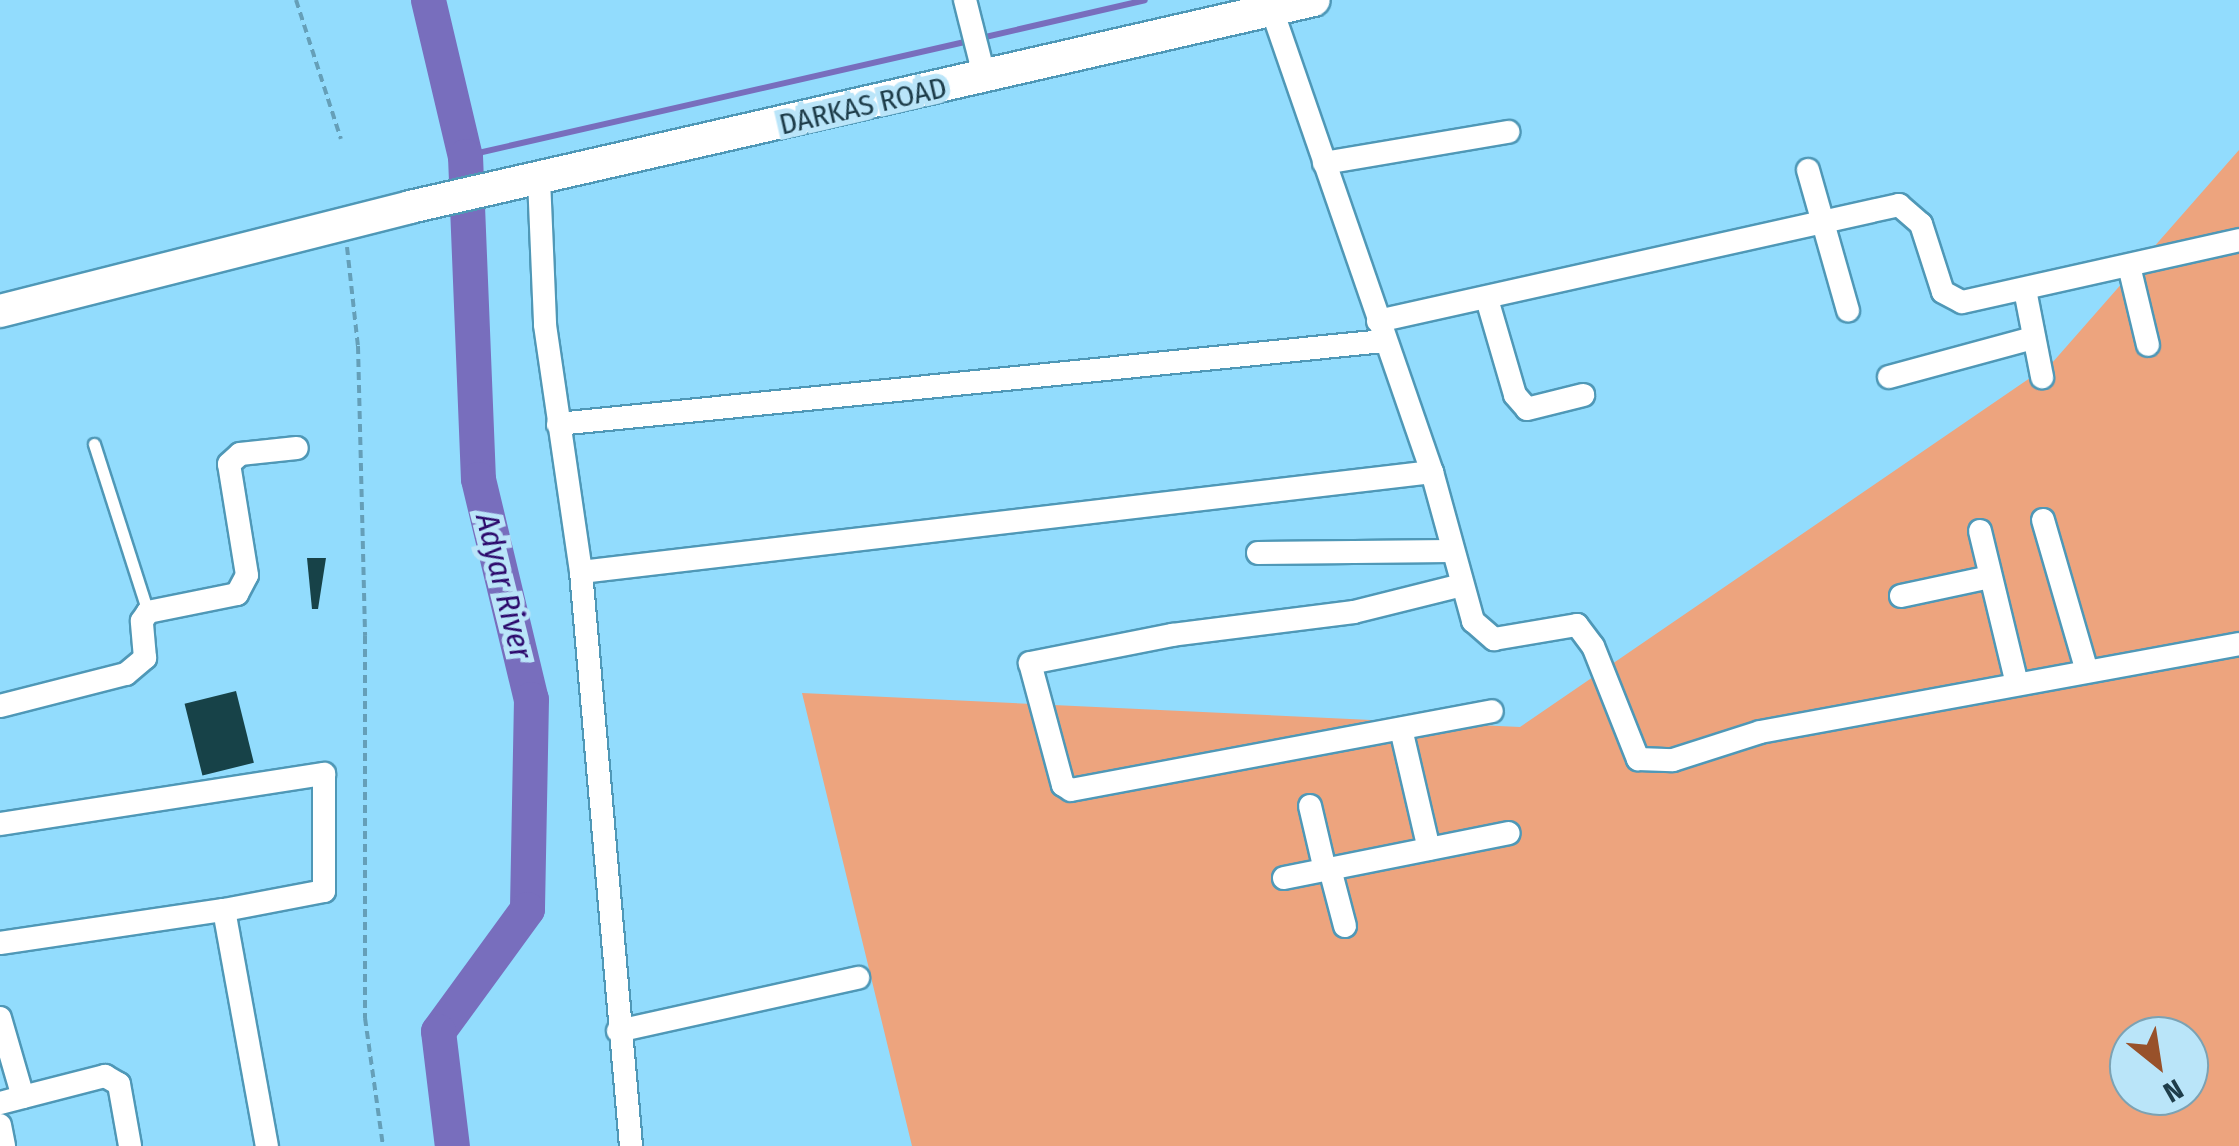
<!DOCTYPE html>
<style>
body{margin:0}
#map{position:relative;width:2239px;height:1146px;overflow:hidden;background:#92dcfd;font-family:"Fira Sans Condensed",sans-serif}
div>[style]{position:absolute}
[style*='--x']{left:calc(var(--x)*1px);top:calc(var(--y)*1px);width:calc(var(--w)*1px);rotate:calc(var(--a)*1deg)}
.green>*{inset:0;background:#eda47e}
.stream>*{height:6px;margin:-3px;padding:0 3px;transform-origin:3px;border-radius:3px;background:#786ebd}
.river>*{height:35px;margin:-17.5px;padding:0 17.5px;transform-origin:17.5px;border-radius:17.5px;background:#786ebd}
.building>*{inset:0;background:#174248;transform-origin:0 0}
.path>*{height:4px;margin-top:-2px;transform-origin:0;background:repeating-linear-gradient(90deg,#659fb8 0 8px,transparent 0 13px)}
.roads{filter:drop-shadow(2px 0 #4f98b7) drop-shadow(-2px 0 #4f98b7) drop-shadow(0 2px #4f98b7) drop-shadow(0 -2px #4f98b7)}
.service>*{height:11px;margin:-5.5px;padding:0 5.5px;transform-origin:5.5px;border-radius:5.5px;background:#fff}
.minor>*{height:22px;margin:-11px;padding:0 11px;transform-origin:11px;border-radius:11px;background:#fff}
.secondary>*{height:32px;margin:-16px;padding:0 16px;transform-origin:16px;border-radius:16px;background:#fff}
span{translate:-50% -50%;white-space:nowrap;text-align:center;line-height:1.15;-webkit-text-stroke:10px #bae5f9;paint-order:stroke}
.street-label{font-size:30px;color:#1e3d4a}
.water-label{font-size:32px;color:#2c096c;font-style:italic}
.north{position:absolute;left:2109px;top:1016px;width:100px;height:100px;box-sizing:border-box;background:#bae5f9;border:2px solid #7ca2b3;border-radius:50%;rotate:150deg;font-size:28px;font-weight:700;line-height:40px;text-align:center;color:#1e3d4a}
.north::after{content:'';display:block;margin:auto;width:35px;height:45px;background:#98512a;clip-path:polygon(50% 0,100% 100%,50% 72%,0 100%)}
</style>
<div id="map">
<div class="green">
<div style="clip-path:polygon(evenodd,2239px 150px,2239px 1146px,912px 1146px,802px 693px,1520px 727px,2052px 363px,2239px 150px,2129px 1036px,2189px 1036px,2189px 1096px,2129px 1096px,2129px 1036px)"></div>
</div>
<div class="stream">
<div style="--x:981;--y:38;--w:168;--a:-13"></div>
<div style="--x:465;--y:156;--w:517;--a:-12.85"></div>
</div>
<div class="river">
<div style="--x:428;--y:0;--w:160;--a:76.7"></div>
<div style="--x:465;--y:156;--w:323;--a:87.7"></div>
<div style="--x:478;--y:479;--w:226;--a:76.5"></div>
<div style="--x:531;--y:699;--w:210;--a:91.1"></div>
<div style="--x:527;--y:909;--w:151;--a:126.1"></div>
<div style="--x:438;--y:1031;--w:116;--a:83.1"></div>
</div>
<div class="building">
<div style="clip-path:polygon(307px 558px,326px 558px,318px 609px,312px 609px)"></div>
<div style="left:236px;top:691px;width:74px;height:53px;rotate:76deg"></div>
</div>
<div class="path">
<div style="--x:296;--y:0;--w:146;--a:72.1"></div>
<div style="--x:347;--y:247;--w:100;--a:83.7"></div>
<div style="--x:358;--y:346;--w:290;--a:88.6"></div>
<div style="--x:365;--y:636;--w:382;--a:90"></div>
<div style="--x:365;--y:1018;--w:129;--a:82"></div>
</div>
<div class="roads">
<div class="service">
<div style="--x:94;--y:444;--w:176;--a:72.2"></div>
</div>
<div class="minor">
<div style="--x:965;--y:0;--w:81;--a:75.8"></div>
<div style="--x:1272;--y:10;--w:489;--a:70.9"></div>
<div style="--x:1432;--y:472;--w:155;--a:74.6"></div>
<div style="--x:1473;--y:621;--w:28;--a:41"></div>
<div style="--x:1494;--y:639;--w:84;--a:-9.6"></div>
<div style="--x:1577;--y:625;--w:26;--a:53"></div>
<div style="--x:1593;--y:646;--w:122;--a:68.3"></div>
<div style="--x:1638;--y:759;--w:35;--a:2"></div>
<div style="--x:1673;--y:760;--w:91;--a:-17.8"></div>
<div style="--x:1760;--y:732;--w:487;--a:-10.4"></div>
<div style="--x:1324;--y:163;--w:187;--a:-9.6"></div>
<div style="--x:1808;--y:170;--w:146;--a:74.1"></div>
<div style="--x:539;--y:179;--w:146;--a:87.6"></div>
<div style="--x:545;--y:325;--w:250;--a:81.7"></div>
<div style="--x:581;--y:572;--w:576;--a:85.02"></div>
<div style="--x:2129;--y:266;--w:81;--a:76.5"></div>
<div style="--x:2025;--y:290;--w:89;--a:78.9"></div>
<div style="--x:1487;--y:299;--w:100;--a:73.7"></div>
<div style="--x:1515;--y:395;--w:18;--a:49"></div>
<div style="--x:1527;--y:409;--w:58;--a:-14"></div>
<div style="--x:1378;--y:321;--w:534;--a:-12.55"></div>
<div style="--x:1899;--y:205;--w:29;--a:41"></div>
<div style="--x:1921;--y:224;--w:71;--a:72.1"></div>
<div style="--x:1943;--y:292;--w:21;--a:28"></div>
<div style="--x:1962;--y:302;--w:284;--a:-12.6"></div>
<div style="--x:1889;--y:377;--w:149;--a:-15.2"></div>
<div style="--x:558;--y:424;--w:829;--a:-5.74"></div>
<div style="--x:2043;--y:520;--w:157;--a:73.8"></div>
<div style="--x:1980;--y:531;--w:157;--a:76.4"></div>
<div style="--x:1258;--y:553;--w:192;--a:-0.6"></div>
<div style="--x:581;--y:572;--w:857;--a:-6.7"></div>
<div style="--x:1462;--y:585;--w:111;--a:166"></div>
<div style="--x:1354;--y:612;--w:183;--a:172.8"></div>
<div style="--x:1172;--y:635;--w:145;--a:168.8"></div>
<div style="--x:1030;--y:663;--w:126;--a:74.9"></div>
<div style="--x:1063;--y:785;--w:9;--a:32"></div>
<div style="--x:1071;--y:790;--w:428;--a:-10.6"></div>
<div style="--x:1901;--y:596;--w:91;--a:-12.1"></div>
<div style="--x:0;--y:706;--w:130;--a:-14.3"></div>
<div style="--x:126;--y:674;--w:25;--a:-40"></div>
<div style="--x:145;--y:658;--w:37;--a:-95"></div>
<div style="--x:142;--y:621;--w:11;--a:-56"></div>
<div style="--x:148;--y:612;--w:91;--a:-11.4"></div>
<div style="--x:237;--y:594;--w:21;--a:-62"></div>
<div style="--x:247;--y:575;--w:112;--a:-99.2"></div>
<div style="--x:229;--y:464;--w:15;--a:-42"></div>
<div style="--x:240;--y:454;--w:57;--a:-6"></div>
<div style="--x:1401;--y:729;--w:123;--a:76.9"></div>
<div style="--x:1310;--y:806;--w:66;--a:76.8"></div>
<div style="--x:0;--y:824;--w:328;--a:-8.8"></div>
<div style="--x:324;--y:774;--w:117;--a:90"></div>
<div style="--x:324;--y:891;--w:102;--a:169.2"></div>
<div style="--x:1330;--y:869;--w:59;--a:75.3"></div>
<div style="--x:1284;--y:878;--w:229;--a:-11.3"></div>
<div style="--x:0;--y:943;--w:226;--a:-8.4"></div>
<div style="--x:224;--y:910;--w:240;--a:79.7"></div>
<div style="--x:0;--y:1018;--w:82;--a:73.8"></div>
<div style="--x:23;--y:1097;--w:24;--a:165"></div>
<div style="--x:618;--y:1031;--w:246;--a:-12.5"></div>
<div style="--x:23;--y:1097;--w:85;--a:-14.4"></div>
<div style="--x:105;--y:1076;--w:16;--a:30"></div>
<div style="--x:119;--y:1084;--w:63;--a:79.9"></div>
<div style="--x:0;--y:1125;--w:21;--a:79"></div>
</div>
<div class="secondary">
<div style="--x:0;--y:311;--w:423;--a:-14.2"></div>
<div style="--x:410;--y:207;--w:927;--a:-12.9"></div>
</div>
</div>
<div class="street-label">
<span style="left:863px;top:106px;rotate:-13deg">DARKAS ROAD</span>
</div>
<div class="water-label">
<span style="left:504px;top:586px;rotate:76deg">Adyar River</span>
</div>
<div class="north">N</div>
</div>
